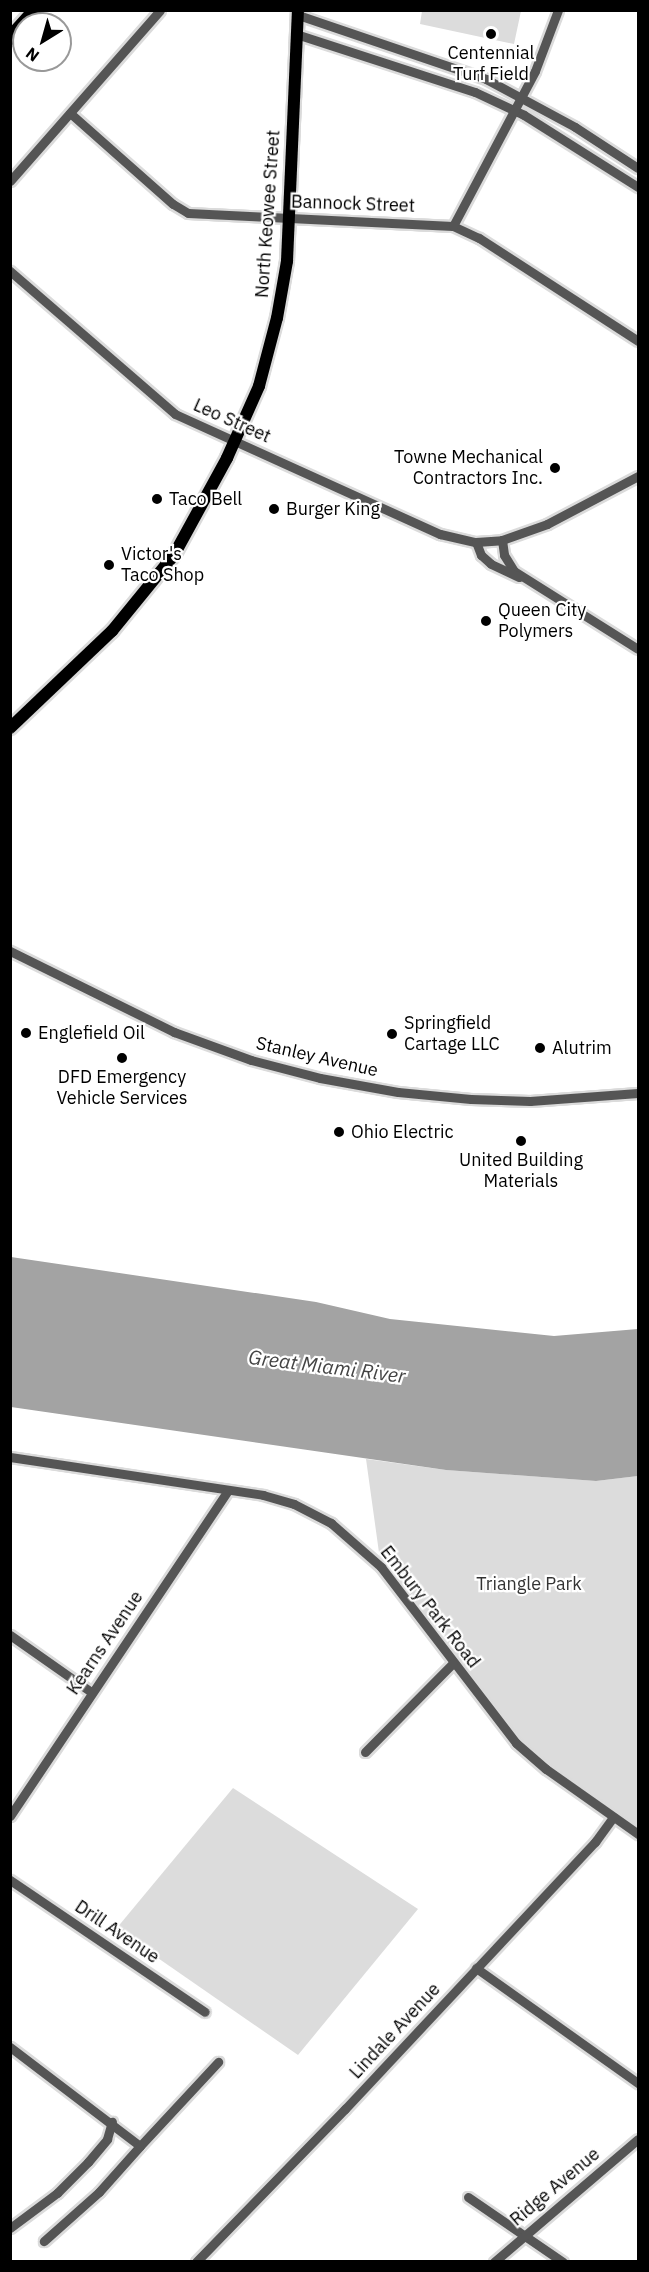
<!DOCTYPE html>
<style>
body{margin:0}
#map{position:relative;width:649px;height:2272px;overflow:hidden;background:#fff;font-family:"IBM Plex Sans",sans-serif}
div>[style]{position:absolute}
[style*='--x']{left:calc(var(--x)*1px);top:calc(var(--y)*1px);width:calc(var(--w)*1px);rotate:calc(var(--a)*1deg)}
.green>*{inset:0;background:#dcdcdc}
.water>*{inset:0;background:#a3a3a3}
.roads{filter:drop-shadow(2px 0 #dbdbdb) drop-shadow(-2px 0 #dbdbdb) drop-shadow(0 2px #dbdbdb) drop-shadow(0 -2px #dbdbdb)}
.minor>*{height:9px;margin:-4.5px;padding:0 4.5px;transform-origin:4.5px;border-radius:4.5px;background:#555}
.major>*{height:12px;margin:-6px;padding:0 6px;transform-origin:6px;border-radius:6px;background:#000}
.highway>*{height:14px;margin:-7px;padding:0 7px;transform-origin:7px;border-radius:7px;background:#000}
.dots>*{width:16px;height:16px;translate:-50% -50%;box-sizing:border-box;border:3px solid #fff;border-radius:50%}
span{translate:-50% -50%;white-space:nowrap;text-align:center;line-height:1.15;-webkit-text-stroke:4.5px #fff;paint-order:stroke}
.poi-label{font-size:18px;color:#000}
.right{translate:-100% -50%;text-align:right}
.left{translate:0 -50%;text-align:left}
.street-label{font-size:18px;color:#000}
.park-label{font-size:18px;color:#333}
.water-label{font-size:20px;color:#444;font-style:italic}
.frame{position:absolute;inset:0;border:12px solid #000;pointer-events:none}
.north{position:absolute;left:12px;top:12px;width:60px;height:60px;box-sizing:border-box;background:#fff;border:2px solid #999;border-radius:50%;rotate:217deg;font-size:16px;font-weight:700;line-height:24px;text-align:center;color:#000}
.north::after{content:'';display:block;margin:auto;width:21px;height:27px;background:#000;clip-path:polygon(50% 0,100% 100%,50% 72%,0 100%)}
</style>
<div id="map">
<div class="green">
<div style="clip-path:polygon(422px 11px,422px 10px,521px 11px,514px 44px,420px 24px)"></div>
<div style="clip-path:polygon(366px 1459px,446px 1470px,596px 1481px,638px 1476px,638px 1834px,534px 1759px,381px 1567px)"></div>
<div style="clip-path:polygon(233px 1788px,418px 1909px,298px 2055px,116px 1929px)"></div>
</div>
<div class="water">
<div style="clip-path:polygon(11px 1257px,316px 1302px,390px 1319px,554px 1336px,638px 1329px,638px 1476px,596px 1481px,446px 1470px,11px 1407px)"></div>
</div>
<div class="roads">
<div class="minor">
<div style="--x:298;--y:15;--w:199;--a:18.8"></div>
<div style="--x:486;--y:79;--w:101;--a:28.3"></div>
<div style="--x:575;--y:127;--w:75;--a:33.1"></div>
<div style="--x:296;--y:34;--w:188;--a:18"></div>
<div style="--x:475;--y:92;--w:54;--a:25.1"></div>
<div style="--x:524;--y:115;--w:135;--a:32.3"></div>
<div style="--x:70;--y:113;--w:137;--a:41.5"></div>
<div style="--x:173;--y:204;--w:17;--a:31"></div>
<div style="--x:188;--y:213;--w:265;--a:2.8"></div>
<div style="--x:453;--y:226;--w:29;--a:25"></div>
<div style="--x:479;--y:238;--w:189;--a:32.9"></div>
<div style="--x:10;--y:181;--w:227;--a:-48.7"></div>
<div style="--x:453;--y:226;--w:175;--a:-62.1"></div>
<div style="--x:535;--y:71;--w:65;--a:-69.3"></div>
<div style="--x:10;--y:271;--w:218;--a:40.9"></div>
<div style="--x:175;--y:414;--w:291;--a:24.4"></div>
<div style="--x:440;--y:534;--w:37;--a:13"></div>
<div style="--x:476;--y:542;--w:26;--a:-4"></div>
<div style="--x:502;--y:540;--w:48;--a:-19.6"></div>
<div style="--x:547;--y:524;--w:103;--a:-27.8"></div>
<div style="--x:502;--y:540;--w:15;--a:82"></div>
<div style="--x:504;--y:555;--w:19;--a:58"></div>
<div style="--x:514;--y:571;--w:146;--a:32.2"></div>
<div style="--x:476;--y:542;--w:14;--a:69"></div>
<div style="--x:481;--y:555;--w:13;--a:42"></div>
<div style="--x:491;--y:564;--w:31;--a:25"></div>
<div style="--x:10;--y:951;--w:183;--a:26.3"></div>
<div style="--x:174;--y:1032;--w:82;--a:20"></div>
<div style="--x:251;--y:1060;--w:71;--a:14.6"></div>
<div style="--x:320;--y:1078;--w:79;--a:10.2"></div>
<div style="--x:398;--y:1092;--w:73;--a:5.5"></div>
<div style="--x:471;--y:1099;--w:59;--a:1.9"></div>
<div style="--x:530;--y:1101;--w:108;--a:-4.2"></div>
<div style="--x:10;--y:1457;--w:256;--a:8.5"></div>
<div style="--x:263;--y:1495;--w:32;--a:16"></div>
<div style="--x:294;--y:1504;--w:42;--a:27.2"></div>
<div style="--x:331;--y:1523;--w:67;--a:41.3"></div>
<div style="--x:381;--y:1567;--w:222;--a:52.5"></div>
<div style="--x:516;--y:1743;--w:40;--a:41"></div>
<div style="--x:546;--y:1769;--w:113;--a:35.2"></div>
<div style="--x:10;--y:1635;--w:99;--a:35.1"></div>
<div style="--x:365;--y:1752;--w:125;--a:-45.3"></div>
<div style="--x:10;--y:1816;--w:392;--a:-56.2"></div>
<div style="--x:10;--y:1880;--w:235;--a:34.1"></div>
<div style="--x:476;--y:1968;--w:199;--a:35.4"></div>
<div style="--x:10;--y:2047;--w:163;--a:37.3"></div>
<div style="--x:140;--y:2146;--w:62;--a:131.7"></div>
<div style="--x:99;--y:2192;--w:74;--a:138.3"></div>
<div style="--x:140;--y:2146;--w:115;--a:-47.1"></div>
<div style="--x:468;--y:2197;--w:115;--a:34.4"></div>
<div style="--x:10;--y:2228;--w:59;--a:-36.7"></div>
<div style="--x:57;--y:2193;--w:44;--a:-45"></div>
<div style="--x:88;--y:2162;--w:30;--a:-50"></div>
<div style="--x:107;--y:2139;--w:18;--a:-74"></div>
<div style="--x:196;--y:2262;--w:214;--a:-45.8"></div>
<div style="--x:345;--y:2109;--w:366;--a:-46.9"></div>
<div style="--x:595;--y:1842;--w:31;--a:-54"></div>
<div style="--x:494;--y:2262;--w:189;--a:-40.5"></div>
</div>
<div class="major">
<div style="--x:10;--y:728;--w:141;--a:-43.6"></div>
<div style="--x:112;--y:631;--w:98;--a:-50.8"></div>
<div style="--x:174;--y:555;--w:111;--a:-61.3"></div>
<div style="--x:227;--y:458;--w:79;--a:-66"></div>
<div style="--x:259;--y:386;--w:70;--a:-75.2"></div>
<div style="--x:277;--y:318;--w:58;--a:-80"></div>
<div style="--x:287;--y:261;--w:251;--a:-87.5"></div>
</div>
<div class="highway">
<div style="--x:10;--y:38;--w:38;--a:-48"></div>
</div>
</div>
<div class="dots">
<div style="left:491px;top:34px;background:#000"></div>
<div style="left:555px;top:468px;background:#000"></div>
<div style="left:157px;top:499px;background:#000"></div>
<div style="left:274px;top:509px;background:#000"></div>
<div style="left:109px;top:565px;background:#000"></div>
<div style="left:486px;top:621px;background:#000"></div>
<div style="left:26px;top:1033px;background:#000"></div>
<div style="left:392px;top:1034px;background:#000"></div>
<div style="left:540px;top:1048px;background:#000"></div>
<div style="left:122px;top:1058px;background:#000"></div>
<div style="left:339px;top:1132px;background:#000"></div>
<div style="left:521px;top:1141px;background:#000"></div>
</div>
<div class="poi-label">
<span style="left:491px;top:64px">Centennial<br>Turf Field</span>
<span class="right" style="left:543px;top:468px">Towne Mechanical<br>Contractors Inc.</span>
<span class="left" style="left:169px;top:499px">Taco Bell</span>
<span class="left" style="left:286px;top:509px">Burger King</span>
<span class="left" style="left:121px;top:565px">Victor's<br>Taco Shop</span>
<span class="left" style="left:498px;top:621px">Queen City<br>Polymers</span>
<span class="left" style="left:404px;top:1034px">Springfield<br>Cartage LLC</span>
<span class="left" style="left:38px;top:1033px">Englefield Oil</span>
<span class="left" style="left:552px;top:1048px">Alutrim</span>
<span style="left:122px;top:1088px">DFD Emergency<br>Vehicle Services</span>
<span class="left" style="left:351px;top:1132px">Ohio Electric</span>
<span style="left:521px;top:1171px">United Building<br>Materials</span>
</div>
<div class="street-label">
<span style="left:353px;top:204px;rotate:2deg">Bannock Street</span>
<span style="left:268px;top:214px;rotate:-86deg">North Keowee Street</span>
<span style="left:232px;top:421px;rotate:24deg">Leo Street</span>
<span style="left:317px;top:1057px;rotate:13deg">Stanley Avenue</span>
<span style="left:430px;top:1607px;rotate:52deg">Embury Park Road</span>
<span style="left:105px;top:1643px;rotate:-56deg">Kearns Avenue</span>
<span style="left:117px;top:1932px;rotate:34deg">Drill Avenue</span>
<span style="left:395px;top:2031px;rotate:-47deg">Lindale Avenue</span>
<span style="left:555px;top:2187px;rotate:-40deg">Ridge Avenue</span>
</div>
<div class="park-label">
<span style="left:529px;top:1584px">Triangle Park</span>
</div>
<div class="water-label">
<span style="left:327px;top:1366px;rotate:7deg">Great Miami River</span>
</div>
<div class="frame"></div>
<div class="north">N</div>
</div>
